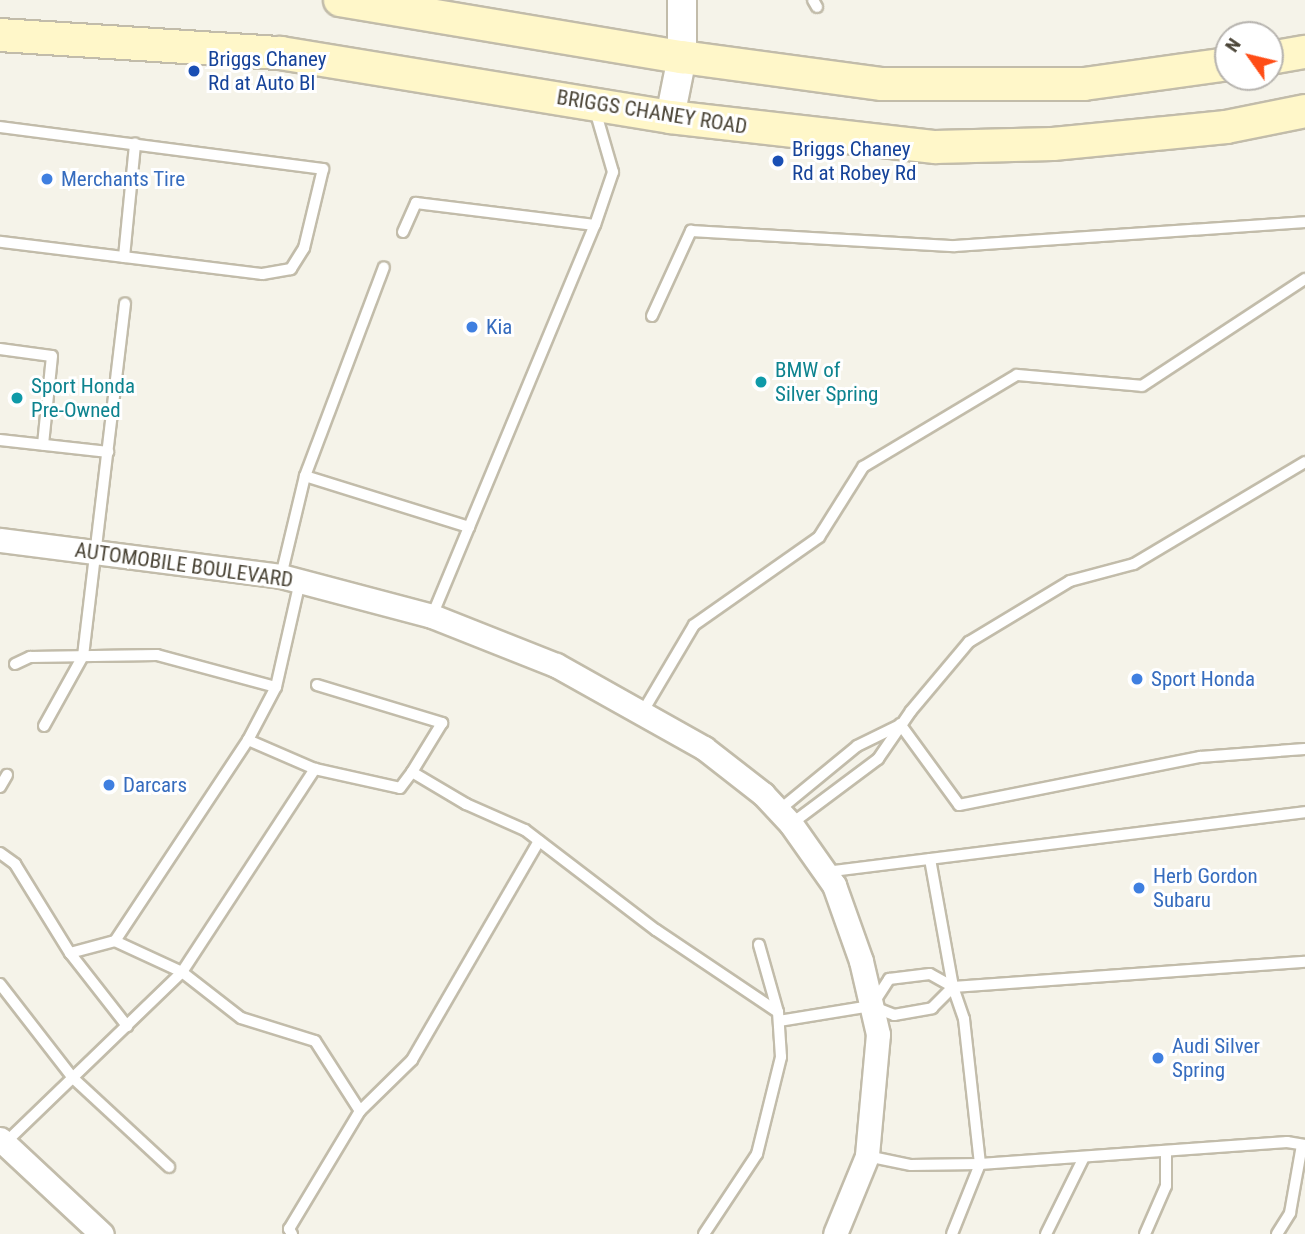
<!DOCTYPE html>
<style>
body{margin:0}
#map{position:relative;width:1305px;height:1234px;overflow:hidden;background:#f5f3e9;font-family:"Roboto Condensed",sans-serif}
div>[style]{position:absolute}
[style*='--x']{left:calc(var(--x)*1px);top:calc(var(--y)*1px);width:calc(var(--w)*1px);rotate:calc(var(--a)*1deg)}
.roads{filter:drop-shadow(2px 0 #c2bcaa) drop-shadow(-2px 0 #c2bcaa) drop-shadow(0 2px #c2bcaa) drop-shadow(0 -2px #c2bcaa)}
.service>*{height:10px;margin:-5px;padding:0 5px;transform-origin:5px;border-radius:5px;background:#fff}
.minor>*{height:23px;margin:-11.5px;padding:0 11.5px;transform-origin:11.5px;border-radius:11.5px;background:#fff}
.tertiary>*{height:28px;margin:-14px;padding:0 14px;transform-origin:14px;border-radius:14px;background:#fff}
.secondary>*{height:32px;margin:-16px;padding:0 16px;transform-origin:16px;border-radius:16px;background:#fff7c9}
.dots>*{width:19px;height:19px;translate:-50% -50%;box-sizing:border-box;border:4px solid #fff;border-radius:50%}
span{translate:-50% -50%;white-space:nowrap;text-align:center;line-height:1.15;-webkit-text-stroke:6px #fff;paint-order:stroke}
.transit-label{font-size:21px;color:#164399}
.left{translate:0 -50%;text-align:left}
.street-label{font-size:21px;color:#4a4436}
.shop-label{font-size:21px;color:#366cbe}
.culture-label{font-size:21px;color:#0d838f}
.north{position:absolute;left:1214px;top:21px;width:70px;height:70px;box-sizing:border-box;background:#fff;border:2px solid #b7b4af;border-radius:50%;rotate:304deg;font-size:19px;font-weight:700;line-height:28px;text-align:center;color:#4a4436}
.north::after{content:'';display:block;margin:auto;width:24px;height:32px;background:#ff4d16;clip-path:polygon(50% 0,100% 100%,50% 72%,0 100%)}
</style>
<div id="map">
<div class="roads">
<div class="service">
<div style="--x:813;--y:0;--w:8;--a:60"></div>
<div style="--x:0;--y:127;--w:326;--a:7.4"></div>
<div style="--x:323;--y:169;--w:81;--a:103.5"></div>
<div style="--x:304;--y:248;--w:25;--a:122"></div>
<div style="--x:291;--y:269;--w:29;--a:170"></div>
<div style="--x:262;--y:274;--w:264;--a:-173"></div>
<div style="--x:403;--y:232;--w:32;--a:-66"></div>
<div style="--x:416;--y:203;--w:180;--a:7"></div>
<div style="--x:595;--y:225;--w:56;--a:-71.2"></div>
<div style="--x:613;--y:172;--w:65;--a:-106.2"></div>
<div style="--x:124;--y:257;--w:114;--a:-84.4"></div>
<div style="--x:652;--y:316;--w:94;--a:-65.4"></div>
<div style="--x:691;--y:231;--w:264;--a:3.3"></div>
<div style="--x:955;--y:246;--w:351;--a:-3.9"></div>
<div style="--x:0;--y:349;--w:52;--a:7.7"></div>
<div style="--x:52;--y:356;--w:89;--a:95.8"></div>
<div style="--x:0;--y:440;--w:109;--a:6.3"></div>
<div style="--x:305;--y:476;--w:172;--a:17.3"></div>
<div style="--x:281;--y:576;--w:103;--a:-76.5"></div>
<div style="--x:305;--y:476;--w:223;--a:-69.3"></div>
<div style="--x:432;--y:616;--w:424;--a:-67.4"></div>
<div style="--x:15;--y:664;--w:17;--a:-25"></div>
<div style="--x:30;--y:657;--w:127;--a:-0.9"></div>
<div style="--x:157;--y:655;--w:123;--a:15.1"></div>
<div style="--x:317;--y:685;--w:131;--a:16.9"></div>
<div style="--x:442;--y:723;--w:57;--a:121.5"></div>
<div style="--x:412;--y:772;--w:63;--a:30.7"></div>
<div style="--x:466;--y:804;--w:64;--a:23.8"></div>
<div style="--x:525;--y:830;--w:165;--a:37.4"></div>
<div style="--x:656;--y:930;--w:147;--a:33.9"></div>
<div style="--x:642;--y:713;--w:102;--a:-59.4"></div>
<div style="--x:694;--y:625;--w:153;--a:-35.1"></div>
<div style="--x:819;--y:537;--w:83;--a:-57.8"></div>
<div style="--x:863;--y:467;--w:179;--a:-30.9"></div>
<div style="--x:1017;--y:375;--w:125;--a:5"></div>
<div style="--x:1142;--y:386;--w:195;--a:-33.3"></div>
<div style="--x:900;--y:724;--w:100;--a:53.9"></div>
<div style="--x:959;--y:805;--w:246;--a:-11.3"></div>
<div style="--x:1200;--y:757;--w:105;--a:-4.4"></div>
<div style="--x:44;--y:726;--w:80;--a:-60.9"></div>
<div style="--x:83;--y:656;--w:355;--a:-83.2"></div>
<div style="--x:248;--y:740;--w:60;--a:-62.2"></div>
<div style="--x:276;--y:687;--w:109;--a:-77.2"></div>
<div style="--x:0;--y:787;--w:14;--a:-60"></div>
<div style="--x:778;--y:811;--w:102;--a:-39.4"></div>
<div style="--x:857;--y:746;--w:46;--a:-26"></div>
<div style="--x:791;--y:824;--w:109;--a:-36.8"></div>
<div style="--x:878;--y:759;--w:58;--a:-55.5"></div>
<div style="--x:911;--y:711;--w:90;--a:-50"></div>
<div style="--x:969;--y:642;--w:118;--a:-31.1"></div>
<div style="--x:1070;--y:581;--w:66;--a:-14.9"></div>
<div style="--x:1134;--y:564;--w:199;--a:-30.8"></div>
<div style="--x:0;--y:853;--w:19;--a:36"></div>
<div style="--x:15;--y:864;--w:105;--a:58.3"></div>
<div style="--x:70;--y:953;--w:93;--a:52"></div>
<div style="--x:930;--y:859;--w:130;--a:79.8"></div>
<div style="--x:953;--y:987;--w:34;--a:71"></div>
<div style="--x:964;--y:1019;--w:146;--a:83.7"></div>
<div style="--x:980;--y:1164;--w:308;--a:-4.1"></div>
<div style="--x:1287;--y:1142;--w:18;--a:9"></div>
<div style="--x:825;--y:872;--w:484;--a:-7.1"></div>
<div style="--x:70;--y:953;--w:47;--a:-14.9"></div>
<div style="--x:0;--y:984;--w:119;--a:52.2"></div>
<div style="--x:73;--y:1078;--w:131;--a:42.8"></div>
<div style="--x:873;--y:1004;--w:30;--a:-57"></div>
<div style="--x:889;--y:979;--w:41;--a:-7"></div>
<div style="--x:930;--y:974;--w:26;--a:29"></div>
<div style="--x:953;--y:987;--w:353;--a:-4.1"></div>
<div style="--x:779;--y:1021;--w:93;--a:-9.3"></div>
<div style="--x:871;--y:1006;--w:25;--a:21"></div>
<div style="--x:894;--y:1015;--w:39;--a:-10"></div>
<div style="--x:932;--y:1008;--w:30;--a:-45"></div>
<div style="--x:360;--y:1111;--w:83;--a:-122.7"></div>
<div style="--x:315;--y:1041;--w:77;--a:-162.7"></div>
<div style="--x:241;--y:1018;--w:75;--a:-142.1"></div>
<div style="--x:182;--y:972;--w:74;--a:-155.2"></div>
<div style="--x:115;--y:941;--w:241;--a:-56.5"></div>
<div style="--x:248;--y:740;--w:73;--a:23.4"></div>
<div style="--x:315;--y:769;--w:87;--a:12.6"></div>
<div style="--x:400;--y:788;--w:20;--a:-53"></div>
<div style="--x:4;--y:1144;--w:248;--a:-44"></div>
<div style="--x:182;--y:972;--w:243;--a:-56.8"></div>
<div style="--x:867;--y:1156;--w:45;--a:11.6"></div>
<div style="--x:911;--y:1165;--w:69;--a:-0.8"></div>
<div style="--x:980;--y:1164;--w:75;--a:111.8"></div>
<div style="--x:292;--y:1234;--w:6;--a:-121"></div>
<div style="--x:289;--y:1229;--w:138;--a:-59"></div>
<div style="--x:360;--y:1111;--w:73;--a:-44.4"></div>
<div style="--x:412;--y:1060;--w:253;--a:-59.9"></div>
<div style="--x:704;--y:1234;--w:96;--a:-56.5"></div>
<div style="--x:757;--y:1154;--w:100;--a:-76.1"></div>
<div style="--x:781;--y:1057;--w:45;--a:-93.8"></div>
<div style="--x:778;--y:1012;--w:70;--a:-105.8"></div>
<div style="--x:1046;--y:1234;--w:86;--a:-63.7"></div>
<div style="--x:1145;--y:1234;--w:52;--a:-66.4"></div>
<div style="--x:1166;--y:1186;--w:35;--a:-90"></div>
<div style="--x:1277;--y:1234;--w:25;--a:-58"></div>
<div style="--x:1290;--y:1213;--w:69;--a:-80"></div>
</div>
<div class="minor">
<div style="--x:0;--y:540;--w:283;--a:7.3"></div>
<div style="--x:281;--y:576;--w:156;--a:14.8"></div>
<div style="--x:432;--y:616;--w:133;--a:21.6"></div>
<div style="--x:556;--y:665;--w:170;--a:29.3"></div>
<div style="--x:704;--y:748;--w:75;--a:37.9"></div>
<div style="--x:763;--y:794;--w:41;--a:47"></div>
<div style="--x:791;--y:824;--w:75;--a:54.8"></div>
<div style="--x:834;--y:885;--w:81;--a:70.4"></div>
<div style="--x:861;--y:961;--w:75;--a:76.9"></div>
<div style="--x:878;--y:1034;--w:122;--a:95.2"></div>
<div style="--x:867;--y:1156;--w:84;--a:112.3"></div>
<div style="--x:0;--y:1139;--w:139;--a:43"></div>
</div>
<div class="tertiary">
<div style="--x:670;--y:117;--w:61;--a:-78.7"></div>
<div style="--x:682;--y:57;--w:57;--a:-90"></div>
</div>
<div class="secondary">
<div style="--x:340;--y:0;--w:347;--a:9.5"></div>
<div style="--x:682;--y:57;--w:202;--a:7.7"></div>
<div style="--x:882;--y:84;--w:202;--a:0"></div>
<div style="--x:1084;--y:84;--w:145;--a:-7.9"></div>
<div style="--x:0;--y:35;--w:281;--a:3.7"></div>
<div style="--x:280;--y:53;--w:395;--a:9.3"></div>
<div style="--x:670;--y:117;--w:267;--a:6.5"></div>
<div style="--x:935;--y:147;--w:118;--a:-1.5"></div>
<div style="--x:1053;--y:144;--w:174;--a:-5.6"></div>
<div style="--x:1226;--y:127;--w:81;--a:-11.4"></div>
<div style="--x:1270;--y:58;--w:36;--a:-10"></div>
</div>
</div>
<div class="dots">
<div style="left:194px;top:71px;background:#1a4fb4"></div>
<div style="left:778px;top:161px;background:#1a4fb4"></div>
<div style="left:47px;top:179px;background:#3f7fe0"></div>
<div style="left:472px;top:327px;background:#3f7fe0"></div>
<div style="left:761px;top:382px;background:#0f9aa8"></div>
<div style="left:17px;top:398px;background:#0f9aa8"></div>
<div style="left:1137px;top:679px;background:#3f7fe0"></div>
<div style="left:109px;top:785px;background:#3f7fe0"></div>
<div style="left:1139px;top:888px;background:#3f7fe0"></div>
<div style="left:1158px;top:1058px;background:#3f7fe0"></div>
</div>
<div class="transit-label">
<span class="left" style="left:208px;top:71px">Briggs Chaney<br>Rd at Auto Bl</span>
<span class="left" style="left:792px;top:161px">Briggs Chaney<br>Rd at Robey Rd</span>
</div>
<div class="street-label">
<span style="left:652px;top:112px;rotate:9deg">BRIGGS CHANEY ROAD</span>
<span style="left:184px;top:565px;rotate:8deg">AUTOMOBILE BOULEVARD</span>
</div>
<div class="shop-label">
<span class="left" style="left:61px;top:179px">Merchants Tire</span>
<span class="left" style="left:486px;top:327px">Kia</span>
<span class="left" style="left:1151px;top:679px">Sport Honda</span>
<span class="left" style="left:123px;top:785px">Darcars</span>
<span class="left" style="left:1153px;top:888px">Herb Gordon<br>Subaru</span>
<span class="left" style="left:1172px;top:1058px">Audi Silver<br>Spring</span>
</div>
<div class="culture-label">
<span class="left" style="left:775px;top:382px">BMW of<br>Silver Spring</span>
<span class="left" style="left:31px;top:398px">Sport Honda<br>Pre-Owned</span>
</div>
<div class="north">N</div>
</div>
